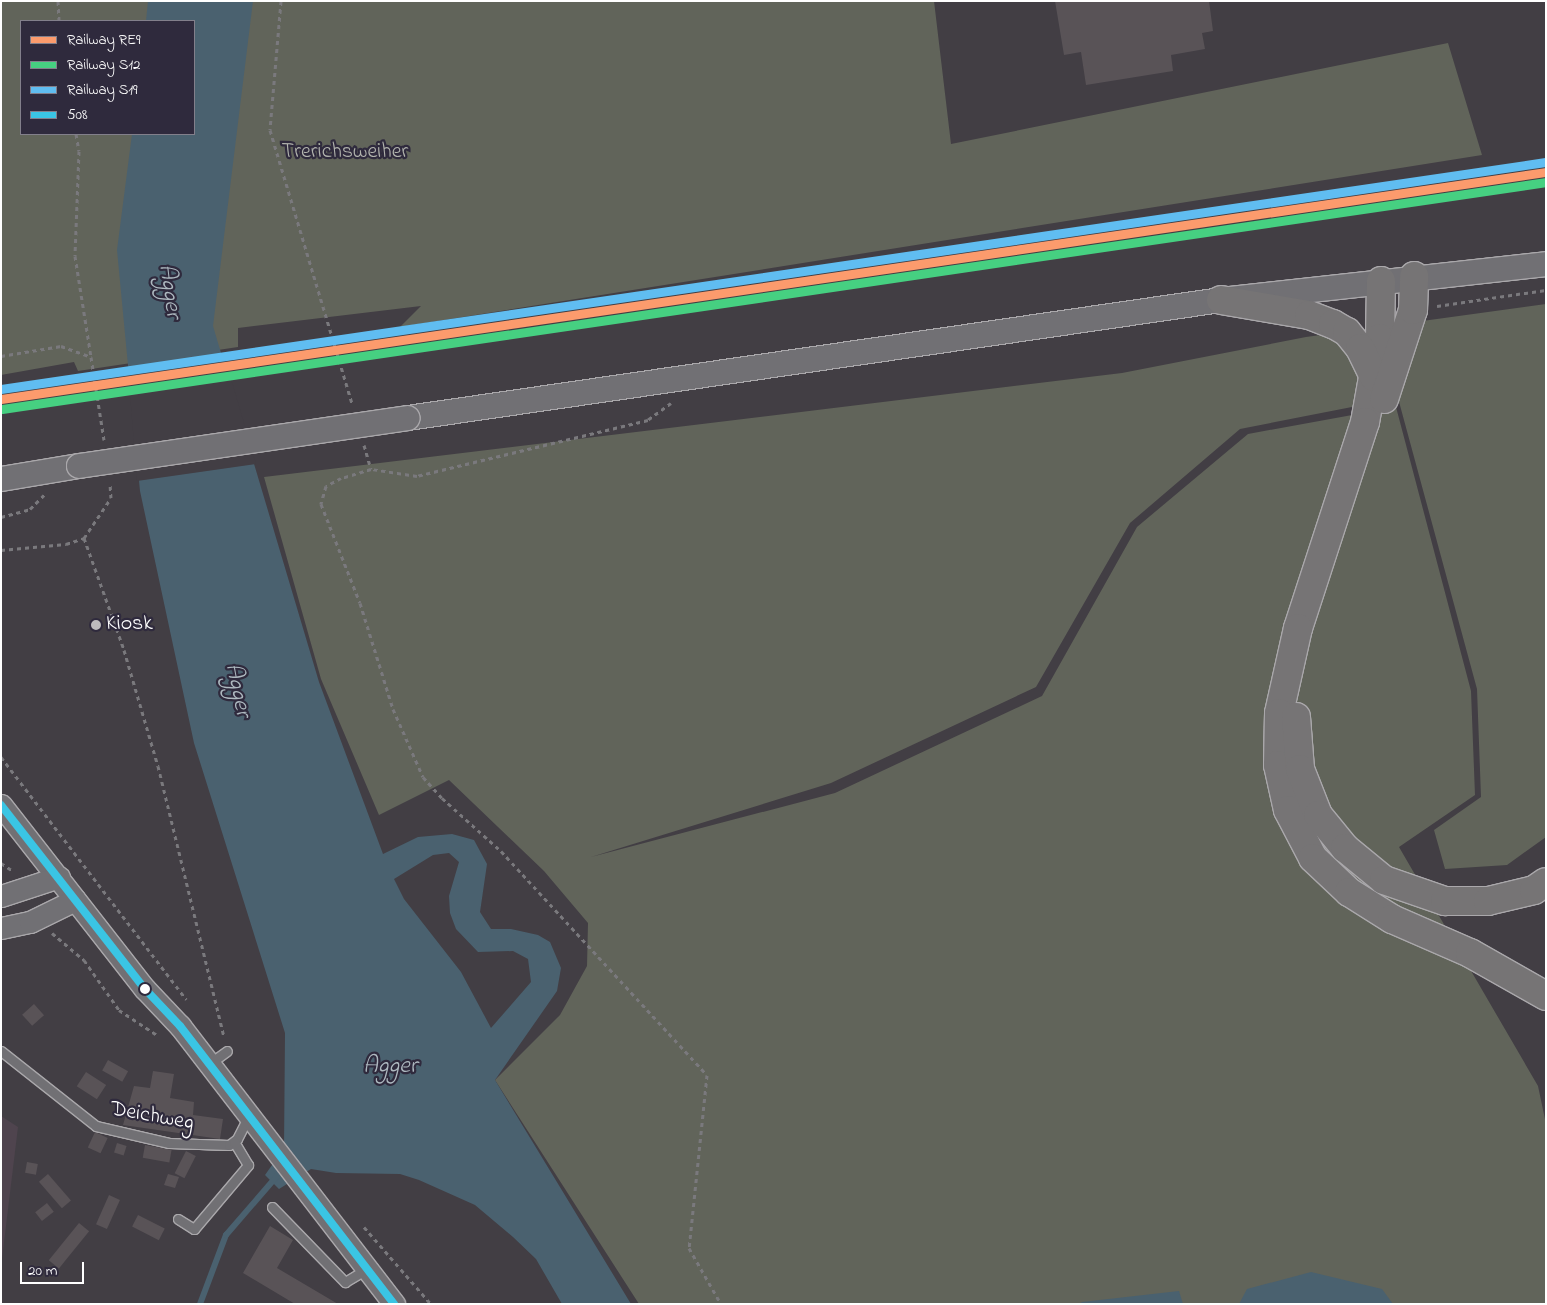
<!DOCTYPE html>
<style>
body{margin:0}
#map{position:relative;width:1547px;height:1305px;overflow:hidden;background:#423e44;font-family:"Indie Flower",sans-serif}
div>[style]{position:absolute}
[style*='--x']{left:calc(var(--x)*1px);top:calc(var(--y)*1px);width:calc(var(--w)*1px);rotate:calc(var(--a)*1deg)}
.built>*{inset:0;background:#4f444e}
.green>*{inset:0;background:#61645a}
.water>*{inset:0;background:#4a616f}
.pier>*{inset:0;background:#423e44}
.stream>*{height:6px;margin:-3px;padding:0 3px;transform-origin:3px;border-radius:3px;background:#4a616f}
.building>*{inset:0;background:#595357;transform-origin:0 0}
.path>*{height:3px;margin-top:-1.5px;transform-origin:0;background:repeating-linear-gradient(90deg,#7a797d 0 4px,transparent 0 8px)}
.roads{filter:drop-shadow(1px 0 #aaa8ab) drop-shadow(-1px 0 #aaa8ab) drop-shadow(0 1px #aaa8ab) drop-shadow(0 -1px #aaa8ab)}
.service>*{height:9px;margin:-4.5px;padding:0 4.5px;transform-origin:4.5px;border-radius:4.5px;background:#717074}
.tertiary>*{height:21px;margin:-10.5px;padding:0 10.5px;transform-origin:10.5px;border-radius:10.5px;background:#717074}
.secondary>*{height:24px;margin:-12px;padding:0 12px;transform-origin:12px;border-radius:12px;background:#717074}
.trunk>*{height:28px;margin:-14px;padding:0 14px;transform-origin:14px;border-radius:14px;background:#767475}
.bridges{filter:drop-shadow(1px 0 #aaa8ab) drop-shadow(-1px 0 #aaa8ab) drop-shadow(0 1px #aaa8ab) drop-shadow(0 -1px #aaa8ab)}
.secondary-bridge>*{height:24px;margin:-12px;padding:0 12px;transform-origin:12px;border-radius:12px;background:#717074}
.bus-1>*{height:8px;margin:-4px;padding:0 4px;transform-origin:4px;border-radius:4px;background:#3ac5e4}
.rail-1>*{height:9px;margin:-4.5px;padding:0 4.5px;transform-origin:4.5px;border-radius:4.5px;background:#fc9b6d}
.rail-2>*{height:9px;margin:-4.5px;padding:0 4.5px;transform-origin:4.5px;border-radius:4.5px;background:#46d081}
.rail-3>*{height:9px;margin:-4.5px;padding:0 4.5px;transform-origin:4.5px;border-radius:4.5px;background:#60bdf1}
.dots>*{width:14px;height:14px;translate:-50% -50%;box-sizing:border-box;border:2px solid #2f2a3d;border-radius:50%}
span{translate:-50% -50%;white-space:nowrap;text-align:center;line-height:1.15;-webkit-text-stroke:4.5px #2f2a3d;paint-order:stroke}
.park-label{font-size:22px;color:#b2b4ae}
.poi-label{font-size:22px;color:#fff}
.left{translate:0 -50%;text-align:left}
.street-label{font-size:22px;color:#fff}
.water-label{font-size:24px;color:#aeb9c0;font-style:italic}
.frame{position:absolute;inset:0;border:2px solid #fff;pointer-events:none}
.legend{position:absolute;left:20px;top:20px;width:175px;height:115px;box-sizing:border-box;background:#2f2a3d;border:1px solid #827f8b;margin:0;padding:6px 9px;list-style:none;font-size:15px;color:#fff}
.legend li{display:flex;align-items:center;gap:10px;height:25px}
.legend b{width:25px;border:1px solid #827f8b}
.scale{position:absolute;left:20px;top:1262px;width:64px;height:22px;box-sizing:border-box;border:2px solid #fff;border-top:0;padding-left:6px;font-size:15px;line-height:18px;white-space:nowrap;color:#fff;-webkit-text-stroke:4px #2f2a3d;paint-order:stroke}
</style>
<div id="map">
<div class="built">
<div style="clip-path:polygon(1px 1116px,18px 1127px,1px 1267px)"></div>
</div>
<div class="green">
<div style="clip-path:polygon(evenodd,1px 1px,934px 1px,951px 144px,1448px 43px,1482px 155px,400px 327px,421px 306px,238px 328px,238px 347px,78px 371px,74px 362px,1px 375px,1px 1px,21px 21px,194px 21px,194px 134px,21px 134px,21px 21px)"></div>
<div style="clip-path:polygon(1546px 304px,1546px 837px,1507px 865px,1445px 869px,1434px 830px,1481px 797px,1477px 689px,1398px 398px,1240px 429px,1130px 523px,1036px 687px,831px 783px,591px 857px,835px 793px,1042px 696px,1137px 527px,1248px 434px,1396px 407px,1471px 691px,1475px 795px,1399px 847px,1538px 1086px,1546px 1124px,1546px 1304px,639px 1304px,495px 1080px,560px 1015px,587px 966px,588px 923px,544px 871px,449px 780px,379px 815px,321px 679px,264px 477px,1122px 373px,1306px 337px)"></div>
</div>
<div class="water">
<div style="clip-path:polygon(evenodd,148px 1px,253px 1px,213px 326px,319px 682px,383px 854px,418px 837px,452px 834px,474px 840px,487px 864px,480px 912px,491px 929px,511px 929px,538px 935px,550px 942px,561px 968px,557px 991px,495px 1080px,631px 1304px,562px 1304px,536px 1259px,513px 1237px,475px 1205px,419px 1180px,400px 1174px,336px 1173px,311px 1169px,279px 1189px,265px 1175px,284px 1148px,285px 1033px,194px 743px,140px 491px,117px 250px,132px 134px,194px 134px,194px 21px,146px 21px,148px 1px,449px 853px,459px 862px,449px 896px,450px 913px,456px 929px,478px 952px,513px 951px,528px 959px,531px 982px,491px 1028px,461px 972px,404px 899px,394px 879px,433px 855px,449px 853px)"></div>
<div style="clip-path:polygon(1311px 1272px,1382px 1289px,1393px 1304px,1239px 1304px,1247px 1289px)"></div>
<div style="clip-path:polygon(1179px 1291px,1183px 1304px,1079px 1304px,1082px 1302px)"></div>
</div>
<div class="pier">
<div style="clip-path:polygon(224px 355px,256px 464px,137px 481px,128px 369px)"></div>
</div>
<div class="stream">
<div style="--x:200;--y:1304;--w:74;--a:-69.4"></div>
<div style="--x:226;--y:1235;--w:78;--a:-49.2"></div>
</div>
<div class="building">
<div style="clip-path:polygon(1055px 1px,1209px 1px,1213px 31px,1202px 33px,1205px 49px,1171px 55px,1173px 71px,1086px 85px,1081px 52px,1064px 55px)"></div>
<div style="left:34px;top:1004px;width:15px;height:16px;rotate:48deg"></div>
<div style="left:108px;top:1060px;width:23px;height:12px;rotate:29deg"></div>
<div style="clip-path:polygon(153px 1071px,174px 1074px,170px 1098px,194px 1102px,193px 1115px,223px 1119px,220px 1139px,123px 1125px,134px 1086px,150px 1088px)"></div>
<div style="left:86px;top:1072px;width:24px;height:17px;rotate:33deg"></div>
<div style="left:95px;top:1132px;width:14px;height:17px;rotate:25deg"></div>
<div style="left:117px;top:1143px;width:10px;height:10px;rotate:17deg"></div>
<div style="left:145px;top:1145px;width:27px;height:13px;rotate:10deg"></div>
<div style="left:186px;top:1151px;width:11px;height:25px;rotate:27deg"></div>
<div style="left:27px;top:1162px;width:11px;height:11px;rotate:10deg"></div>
<div style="left:48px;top:1174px;width:35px;height:12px;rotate:49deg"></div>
<div style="clip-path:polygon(168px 1174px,179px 1177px,175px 1188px,164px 1185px)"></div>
<div style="left:109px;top:1195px;width:12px;height:32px;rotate:24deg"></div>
<div style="left:47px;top:1203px;width:11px;height:15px;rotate:52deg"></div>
<div style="left:138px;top:1215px;width:30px;height:13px;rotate:27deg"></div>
<div style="left:79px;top:1223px;width:13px;height:48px;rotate:39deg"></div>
<div style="clip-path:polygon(270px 1226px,293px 1240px,277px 1268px,338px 1304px,295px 1304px,243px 1273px)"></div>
</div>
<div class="path">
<div style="--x:58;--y:1;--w:20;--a:87"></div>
<div style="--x:281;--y:1;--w:129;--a:94.9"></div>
<div style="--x:270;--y:130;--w:285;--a:73.3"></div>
<div style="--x:76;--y:134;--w:17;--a:80"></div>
<div style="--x:79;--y:151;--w:105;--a:92.2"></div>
<div style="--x:75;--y:256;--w:102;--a:81"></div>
<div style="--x:1437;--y:306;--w:110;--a:-8.4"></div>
<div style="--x:1;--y:356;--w:61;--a:-9.5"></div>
<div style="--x:61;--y:346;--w:32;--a:20"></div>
<div style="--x:91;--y:357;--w:84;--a:81.1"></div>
<div style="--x:671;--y:403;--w:29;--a:144"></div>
<div style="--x:648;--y:420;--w:238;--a:166.4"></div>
<div style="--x:417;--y:476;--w:47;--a:-171.3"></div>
<div style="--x:371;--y:469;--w:31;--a:163"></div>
<div style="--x:341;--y:478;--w:17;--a:152"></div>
<div style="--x:326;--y:486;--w:19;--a:106"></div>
<div style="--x:321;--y:504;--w:106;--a:68.5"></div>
<div style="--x:360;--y:603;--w:111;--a:72.7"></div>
<div style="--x:393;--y:709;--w:74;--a:66.2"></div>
<div style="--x:423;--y:777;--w:28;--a:48"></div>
<div style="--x:442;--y:798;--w:79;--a:41.9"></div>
<div style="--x:501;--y:851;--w:304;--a:47.4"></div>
<div style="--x:707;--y:1075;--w:174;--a:95.9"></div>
<div style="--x:689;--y:1248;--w:64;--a:60.3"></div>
<div style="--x:364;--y:445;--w:25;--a:74"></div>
<div style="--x:1;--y:517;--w:30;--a:-15"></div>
<div style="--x:30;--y:509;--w:20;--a:-45"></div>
<div style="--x:84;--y:538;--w:119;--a:70.3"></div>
<div style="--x:124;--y:650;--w:121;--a:73.7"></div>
<div style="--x:158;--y:766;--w:279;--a:76.3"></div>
<div style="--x:1;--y:550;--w:65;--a:-5.3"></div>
<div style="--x:66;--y:544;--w:19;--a:-18"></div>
<div style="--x:84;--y:538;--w:48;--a:-56"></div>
<div style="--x:111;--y:498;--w:15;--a:-94"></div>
<div style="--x:1;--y:757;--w:305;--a:52.6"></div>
<div style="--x:1;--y:863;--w:14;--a:34"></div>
<div style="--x:52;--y:933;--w:42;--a:40.2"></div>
<div style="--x:84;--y:960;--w:61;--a:55"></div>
<div style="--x:119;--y:1010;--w:45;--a:33.3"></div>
<div style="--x:364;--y:1227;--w:102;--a:49"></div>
</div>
<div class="roads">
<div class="service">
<div style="--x:1;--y:1051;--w:121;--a:38.3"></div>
<div style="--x:96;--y:1126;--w:75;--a:13.1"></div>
<div style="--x:169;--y:1143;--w:60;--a:1.9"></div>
<div style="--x:229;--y:1145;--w:10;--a:-37"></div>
<div style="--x:237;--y:1139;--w:25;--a:-63"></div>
<div style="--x:209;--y:1064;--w:22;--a:-36"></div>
<div style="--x:272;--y:1207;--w:105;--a:45.8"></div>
<div style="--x:345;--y:1282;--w:26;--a:-31"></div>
<div style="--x:178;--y:1219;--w:19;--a:32"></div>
<div style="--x:194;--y:1229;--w:84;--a:-49.8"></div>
<div style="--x:248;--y:1165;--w:27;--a:-121"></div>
</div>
<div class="tertiary">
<div style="--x:1;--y:805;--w:234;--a:52"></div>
<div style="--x:145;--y:989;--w:51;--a:46.6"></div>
<div style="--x:180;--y:1026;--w:351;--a:52.4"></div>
<div style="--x:1;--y:896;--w:61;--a:-18.1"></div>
<div style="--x:1;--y:928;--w:30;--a:-12"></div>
<div style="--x:30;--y:922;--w:50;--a:-26.1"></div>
</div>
<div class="secondary">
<div style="--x:408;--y:418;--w:822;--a:-8.26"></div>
<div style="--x:1221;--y:300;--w:327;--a:-6.3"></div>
<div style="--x:1;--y:479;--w:79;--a:-9.5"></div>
</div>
<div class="trunk">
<div style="--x:1381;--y:281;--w:57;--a:91"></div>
<div style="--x:1380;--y:338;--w:85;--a:100.1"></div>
<div style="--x:1365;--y:422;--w:217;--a:108"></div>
<div style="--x:1298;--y:628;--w:87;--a:102.6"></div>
<div style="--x:1279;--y:713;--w:52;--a:91.1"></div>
<div style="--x:1278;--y:765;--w:46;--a:77.5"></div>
<div style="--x:1288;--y:810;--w:54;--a:62.5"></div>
<div style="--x:1313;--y:858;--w:50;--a:43.4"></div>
<div style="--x:1349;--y:892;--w:51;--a:32.1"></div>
<div style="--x:1392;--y:919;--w:85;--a:23.6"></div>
<div style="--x:1470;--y:953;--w:87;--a:29.5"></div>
<div style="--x:1221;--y:300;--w:89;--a:9.7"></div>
<div style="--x:1309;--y:315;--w:26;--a:21"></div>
<div style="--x:1333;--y:324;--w:16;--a:30"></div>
<div style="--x:1347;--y:332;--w:21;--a:51"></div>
<div style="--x:1360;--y:348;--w:32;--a:64"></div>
<div style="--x:1384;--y:399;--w:94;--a:-72"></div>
<div style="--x:1413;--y:310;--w:34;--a:-88"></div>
<div style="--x:1296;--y:717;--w:52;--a:85.6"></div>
<div style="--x:1300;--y:769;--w:49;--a:68.6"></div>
<div style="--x:1318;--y:815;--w:43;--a:50.7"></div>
<div style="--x:1345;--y:848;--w:50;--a:39.4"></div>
<div style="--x:1384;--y:880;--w:65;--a:19"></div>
<div style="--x:1445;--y:901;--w:43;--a:0"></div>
<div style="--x:1488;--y:901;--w:47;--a:-13.4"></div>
<div style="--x:1534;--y:890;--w:14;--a:-34"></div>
</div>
</div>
<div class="bridges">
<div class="secondary-bridge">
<div style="--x:79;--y:466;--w:332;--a:-8.3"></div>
</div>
</div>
<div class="bus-1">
<div style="--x:1;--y:805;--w:234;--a:52"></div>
<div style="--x:145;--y:989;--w:51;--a:46.6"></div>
<div style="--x:180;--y:1026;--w:351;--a:52.4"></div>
</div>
<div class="rail-1">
<div style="--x:1;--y:399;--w:1562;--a:-8.36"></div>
</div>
<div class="rail-2">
<div style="--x:2;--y:409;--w:1561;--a:-8.36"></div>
</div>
<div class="rail-3">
<div style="--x:1;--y:389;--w:1561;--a:-8.36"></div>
</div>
<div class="dots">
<div style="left:96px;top:625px;background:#bdbbbe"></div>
<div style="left:145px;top:989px;background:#fff"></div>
</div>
<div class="park-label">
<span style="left:345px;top:153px">Trerichsweiher</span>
</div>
<div class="poi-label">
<span class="left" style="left:106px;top:625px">Kiosk</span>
</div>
<div class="street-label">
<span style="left:152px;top:1117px;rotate:10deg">Deichweg</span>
</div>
<div class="water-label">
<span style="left:169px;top:291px;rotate:82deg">Agger</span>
<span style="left:237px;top:690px;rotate:78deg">Agger</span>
<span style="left:390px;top:1067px">Agger</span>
</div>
<div class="frame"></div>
<ul class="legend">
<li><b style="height:6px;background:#fc9b6d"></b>Railway RE9</li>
<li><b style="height:6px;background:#46d081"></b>Railway S12</li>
<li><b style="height:6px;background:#60bdf1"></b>Railway S19</li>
<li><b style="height:6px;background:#3ac5e4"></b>508</li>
</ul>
<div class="scale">20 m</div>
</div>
